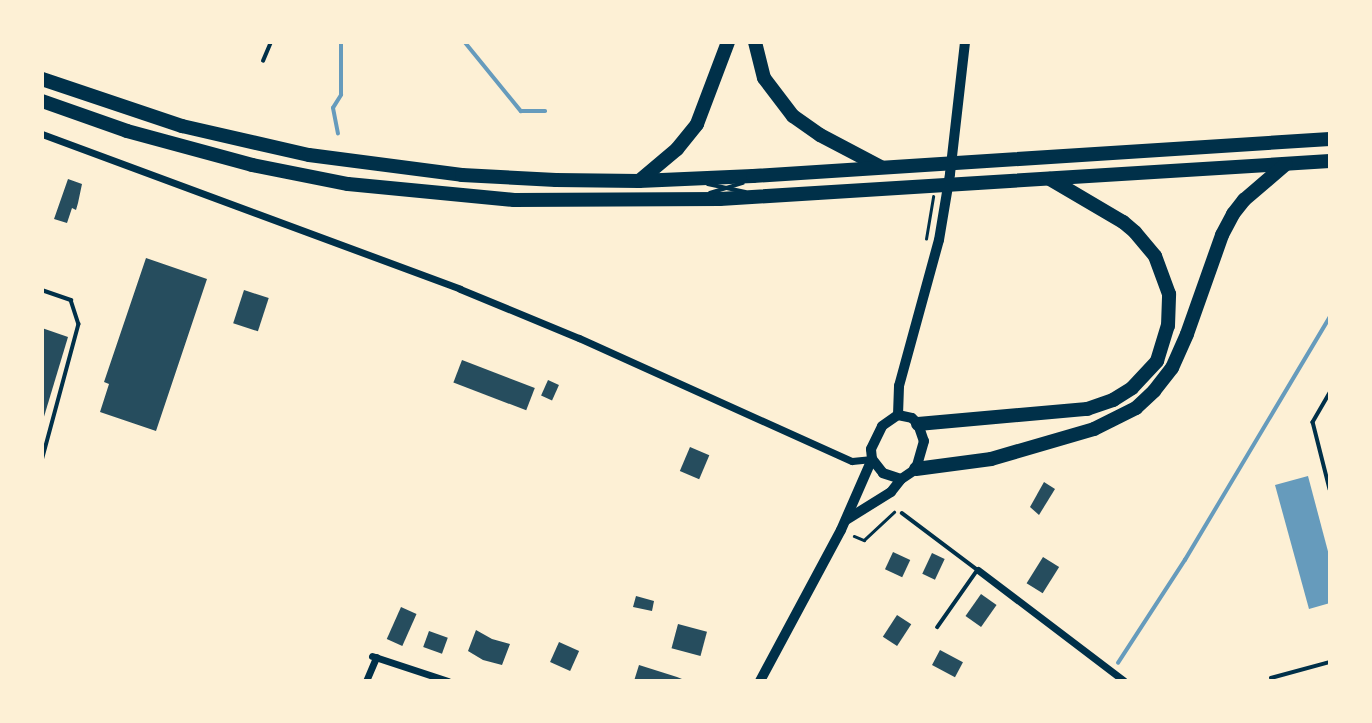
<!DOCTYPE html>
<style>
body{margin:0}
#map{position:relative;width:1372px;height:723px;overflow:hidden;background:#fdf0d5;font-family:"Noto Serif",serif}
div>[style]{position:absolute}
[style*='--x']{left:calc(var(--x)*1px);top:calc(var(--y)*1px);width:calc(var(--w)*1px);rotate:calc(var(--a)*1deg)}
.water>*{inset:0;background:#669bbc}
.stream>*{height:3.5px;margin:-1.75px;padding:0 1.75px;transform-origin:1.75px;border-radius:1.75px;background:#669bbc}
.building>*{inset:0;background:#264d5e;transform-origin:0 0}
.path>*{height:2.5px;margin:-1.25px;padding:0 1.25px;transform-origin:1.25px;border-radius:1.25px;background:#003049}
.service>*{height:3.5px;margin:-1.75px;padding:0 1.75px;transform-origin:1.75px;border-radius:1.75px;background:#003049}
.minor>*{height:7px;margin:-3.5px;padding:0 3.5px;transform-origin:3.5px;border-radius:3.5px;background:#003049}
.secondary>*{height:10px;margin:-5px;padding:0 5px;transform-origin:5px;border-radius:5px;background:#003049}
.motorway>*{height:14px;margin:-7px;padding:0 7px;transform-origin:7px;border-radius:7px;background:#003049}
span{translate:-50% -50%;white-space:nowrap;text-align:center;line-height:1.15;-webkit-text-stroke:7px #fdf0d5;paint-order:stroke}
.frame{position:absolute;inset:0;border:44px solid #fdf0d5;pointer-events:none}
</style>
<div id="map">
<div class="water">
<div style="clip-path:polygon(1308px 476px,1330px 559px,1330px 603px,1309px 609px,1275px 485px)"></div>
</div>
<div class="stream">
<div style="--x:465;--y:42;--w:89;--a:50.9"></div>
<div style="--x:521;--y:111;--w:24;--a:0"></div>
<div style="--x:338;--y:134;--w:26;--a:-101"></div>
<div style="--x:333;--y:108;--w:15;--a:-58"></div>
<div style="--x:341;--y:95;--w:53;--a:-90"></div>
<div style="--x:1118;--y:663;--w:123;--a:-57"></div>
<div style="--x:1185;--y:560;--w:283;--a:-59.2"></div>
</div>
<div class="building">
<div style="clip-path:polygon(68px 179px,82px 184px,78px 203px,76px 210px,72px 208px,67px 223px,54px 219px)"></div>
<div style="clip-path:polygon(146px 258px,207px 279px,156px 431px,100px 412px,109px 384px,104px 382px)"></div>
<div style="left:244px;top:290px;width:26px;height:35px;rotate:18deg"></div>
<div style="clip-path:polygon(42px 328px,68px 337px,43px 420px,42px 420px)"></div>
<div style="left:462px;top:360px;width:78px;height:24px;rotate:21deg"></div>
<div style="left:548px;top:380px;width:12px;height:17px;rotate:24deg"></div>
<div style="left:690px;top:447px;width:21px;height:26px;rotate:23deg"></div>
<div style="clip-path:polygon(1044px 482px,1055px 489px,1039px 515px,1030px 507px)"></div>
<div style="left:893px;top:552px;width:19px;height:19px;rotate:25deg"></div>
<div style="left:932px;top:553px;width:14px;height:23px;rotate:25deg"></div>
<div style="left:1043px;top:557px;width:19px;height:31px;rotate:32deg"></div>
<div style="left:981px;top:594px;width:19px;height:27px;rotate:35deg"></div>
<div style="clip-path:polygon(636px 596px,654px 601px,652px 611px,633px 607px)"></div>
<div style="left:401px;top:607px;width:17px;height:35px;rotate:24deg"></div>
<div style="left:897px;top:615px;width:17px;height:26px;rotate:33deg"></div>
<div style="left:678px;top:624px;width:30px;height:25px;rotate:15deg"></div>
<div style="clip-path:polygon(476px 630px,492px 639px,510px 644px,502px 665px,483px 660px,468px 651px)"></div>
<div style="left:429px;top:631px;width:20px;height:17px;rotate:20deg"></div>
<div style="left:559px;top:642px;width:22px;height:22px;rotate:24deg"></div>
<div style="left:940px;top:650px;width:26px;height:17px;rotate:28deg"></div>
<div style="clip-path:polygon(639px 665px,677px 677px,687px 681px,634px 681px)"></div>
</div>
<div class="path">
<div style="--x:926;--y:239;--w:43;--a:-80.5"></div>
<div style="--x:854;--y:536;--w:11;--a:22"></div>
<div style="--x:864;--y:540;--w:41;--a:-43"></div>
</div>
<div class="service">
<div style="--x:263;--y:61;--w:21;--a:-67"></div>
<div style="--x:708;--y:184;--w:38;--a:12"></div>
<div style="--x:710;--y:193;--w:34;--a:-17"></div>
<div style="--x:42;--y:290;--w:31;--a:19"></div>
<div style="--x:71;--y:300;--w:25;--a:72"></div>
<div style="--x:79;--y:324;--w:142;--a:105.1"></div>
<div style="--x:1330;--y:393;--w:34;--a:120"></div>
<div style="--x:1313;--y:422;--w:69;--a:75.8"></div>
<div style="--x:902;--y:513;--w:95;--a:36.9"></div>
<div style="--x:978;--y:570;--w:70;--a:125.1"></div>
<div style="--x:1271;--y:678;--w:61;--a:-15.2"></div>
</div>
<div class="minor">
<div style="--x:42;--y:134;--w:446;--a:20.3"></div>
<div style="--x:460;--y:289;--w:129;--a:22.4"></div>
<div style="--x:579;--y:338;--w:299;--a:24.3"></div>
<div style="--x:852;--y:461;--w:20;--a:-6"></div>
<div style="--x:978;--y:570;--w:183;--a:37.2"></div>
<div style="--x:372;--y:656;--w:80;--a:18.2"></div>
<div style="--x:366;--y:681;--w:26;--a:-67"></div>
</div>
<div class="secondary">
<div style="--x:898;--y:415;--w:29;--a:-88"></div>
<div style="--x:899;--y:386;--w:151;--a:-74.7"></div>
<div style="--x:939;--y:240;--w:67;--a:-80.5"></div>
<div style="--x:950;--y:174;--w:133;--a:-83.5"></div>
<div style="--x:898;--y:415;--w:14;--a:12"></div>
<div style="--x:912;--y:418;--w:8;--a:45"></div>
<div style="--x:918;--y:424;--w:18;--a:71"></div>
<div style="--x:924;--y:441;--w:29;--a:106"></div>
<div style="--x:916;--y:469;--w:18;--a:146"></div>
<div style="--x:901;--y:479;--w:19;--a:-162"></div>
<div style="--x:883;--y:473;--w:18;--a:-128"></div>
<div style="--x:872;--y:459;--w:10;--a:-96"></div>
<div style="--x:871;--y:449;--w:25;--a:-64"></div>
<div style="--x:882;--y:426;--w:19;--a:-35"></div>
<div style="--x:846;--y:520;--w:53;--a:-31.9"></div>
<div style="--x:891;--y:492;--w:16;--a:-52"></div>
<div style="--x:760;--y:681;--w:171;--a:-61.8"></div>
<div style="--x:841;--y:530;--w:77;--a:-66.4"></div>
</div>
<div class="motorway">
<div style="--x:755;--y:42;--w:37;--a:76"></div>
<div style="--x:764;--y:78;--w:48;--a:52.7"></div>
<div style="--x:793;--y:116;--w:33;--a:35"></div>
<div style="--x:820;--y:135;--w:69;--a:27.7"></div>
<div style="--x:42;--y:79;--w:148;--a:18.6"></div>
<div style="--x:182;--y:126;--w:130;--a:12.9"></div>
<div style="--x:309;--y:155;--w:154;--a:7.4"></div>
<div style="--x:462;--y:175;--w:94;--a:3"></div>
<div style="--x:556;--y:180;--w:83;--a:0.7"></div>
<div style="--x:639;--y:181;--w:114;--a:-2.5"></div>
<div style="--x:753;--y:176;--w:578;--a:-3.67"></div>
<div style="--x:42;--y:101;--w:90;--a:19.4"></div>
<div style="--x:127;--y:131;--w:130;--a:15.2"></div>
<div style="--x:252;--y:165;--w:98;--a:11.2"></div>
<div style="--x:348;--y:184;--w:167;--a:5.5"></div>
<div style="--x:514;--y:200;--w:206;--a:-0.3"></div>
<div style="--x:720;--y:199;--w:611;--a:-3.56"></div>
<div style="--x:639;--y:181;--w:50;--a:-40.1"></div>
<div style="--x:677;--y:149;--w:32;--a:-51"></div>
<div style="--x:697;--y:124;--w:88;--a:-69.3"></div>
<div style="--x:918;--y:424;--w:170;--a:-5.1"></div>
<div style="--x:1087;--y:409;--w:28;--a:-19"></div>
<div style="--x:1113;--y:400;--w:22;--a:-32"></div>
<div style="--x:1132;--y:388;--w:37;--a:-47"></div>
<div style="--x:1157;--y:361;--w:37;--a:-73"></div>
<div style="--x:1168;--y:326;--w:32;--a:-88"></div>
<div style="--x:1169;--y:294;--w:40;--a:-110.2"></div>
<div style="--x:1155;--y:256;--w:31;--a:-130"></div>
<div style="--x:1135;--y:232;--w:16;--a:-140"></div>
<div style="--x:1123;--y:222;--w:85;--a:-149.5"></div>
<div style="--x:916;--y:469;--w:76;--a:-7.6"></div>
<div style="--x:991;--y:459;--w:107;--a:-16.2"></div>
<div style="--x:1094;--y:429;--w:47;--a:-26.6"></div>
<div style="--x:1136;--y:408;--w:25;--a:-43"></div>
<div style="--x:1154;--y:391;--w:29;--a:-52"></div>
<div style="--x:1172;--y:368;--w:37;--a:-66"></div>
<div style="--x:1187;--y:334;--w:105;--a:-70.5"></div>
<div style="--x:1222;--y:235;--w:24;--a:-62"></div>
<div style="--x:1233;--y:214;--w:18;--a:-52"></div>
<div style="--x:1244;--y:200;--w:55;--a:-40.6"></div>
</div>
<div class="frame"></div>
</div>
